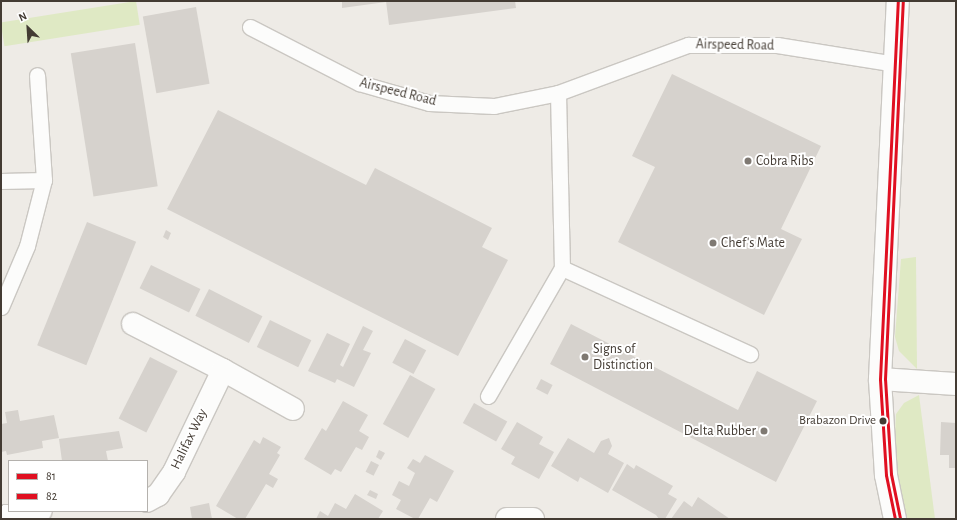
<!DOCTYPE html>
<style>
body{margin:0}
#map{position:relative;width:957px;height:520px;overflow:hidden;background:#eeebe6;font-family:"Alegreya Sans",sans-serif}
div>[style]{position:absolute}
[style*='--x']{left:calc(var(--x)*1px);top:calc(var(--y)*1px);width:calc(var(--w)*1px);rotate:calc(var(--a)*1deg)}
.green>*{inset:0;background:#dfe9c4;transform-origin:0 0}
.building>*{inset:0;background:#d6d2cd;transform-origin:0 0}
.roads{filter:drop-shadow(1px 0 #cac7c2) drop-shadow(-1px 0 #cac7c2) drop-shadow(0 1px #cac7c2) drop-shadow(0 -1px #cac7c2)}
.service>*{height:15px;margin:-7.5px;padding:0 7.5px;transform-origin:7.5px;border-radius:7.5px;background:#fcfcfb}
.minor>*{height:22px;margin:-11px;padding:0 11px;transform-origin:11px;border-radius:11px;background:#fcfcfb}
.tertiary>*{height:22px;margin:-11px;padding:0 11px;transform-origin:11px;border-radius:11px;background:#fcfcfb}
.bus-1>*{height:3px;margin:-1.5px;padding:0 1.5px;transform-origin:1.5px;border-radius:1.5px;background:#e01021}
.bus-2>*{height:3px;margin:-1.5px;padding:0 1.5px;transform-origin:1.5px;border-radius:1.5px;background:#e01021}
.dots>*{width:11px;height:11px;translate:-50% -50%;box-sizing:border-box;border:2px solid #fff;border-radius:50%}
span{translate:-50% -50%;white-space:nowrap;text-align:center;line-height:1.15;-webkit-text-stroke:4px #fff;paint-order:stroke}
.bus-label{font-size:13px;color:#433b33}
.right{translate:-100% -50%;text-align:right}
.street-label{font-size:14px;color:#433b33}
.poi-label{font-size:14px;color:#433b33}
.left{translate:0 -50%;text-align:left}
.frame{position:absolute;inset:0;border:2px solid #433b33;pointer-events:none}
.legend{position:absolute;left:8px;top:460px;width:140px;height:52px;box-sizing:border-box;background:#fff;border:1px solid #b4b1ad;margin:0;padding:5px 7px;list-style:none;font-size:12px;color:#433b33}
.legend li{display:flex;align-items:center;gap:8px;height:20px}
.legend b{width:20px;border:1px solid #b4b1ad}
.north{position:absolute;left:8px;top:8px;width:40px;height:40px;-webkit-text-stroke:3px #fff;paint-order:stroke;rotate:335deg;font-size:11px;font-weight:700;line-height:16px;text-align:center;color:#433b33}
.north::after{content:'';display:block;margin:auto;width:14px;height:18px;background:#433b33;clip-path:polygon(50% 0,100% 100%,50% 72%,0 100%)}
</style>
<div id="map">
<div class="green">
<div style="left:136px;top:1px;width:24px;height:137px;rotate:81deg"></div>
<div style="clip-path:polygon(916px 257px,917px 369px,899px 351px,895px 337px,901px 259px)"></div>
<div style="clip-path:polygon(919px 395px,935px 519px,907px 519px,896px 476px,894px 451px,896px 414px,904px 403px)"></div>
</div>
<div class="building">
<div style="clip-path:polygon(342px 1px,386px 1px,386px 2px,342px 8px)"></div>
<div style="clip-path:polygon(386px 1px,515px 1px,516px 8px,389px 25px)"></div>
<div style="left:196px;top:7px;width:78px;height:54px;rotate:80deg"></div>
<div style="left:135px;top:43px;width:145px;height:65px;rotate:81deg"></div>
<div style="clip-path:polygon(672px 74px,821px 146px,781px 229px,802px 239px,764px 315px,618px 242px,655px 167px,632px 156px)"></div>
<div style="clip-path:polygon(218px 110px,366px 185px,375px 168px,492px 228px,482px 247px,508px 260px,458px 356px,167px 209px)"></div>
<div style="left:87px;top:222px;width:53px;height:133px;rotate:22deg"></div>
<div style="clip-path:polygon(166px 230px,171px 233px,168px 240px,163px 237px)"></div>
<div style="left:151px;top:265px;width:55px;height:26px;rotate:26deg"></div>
<div style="left:209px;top:289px;width:60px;height:30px;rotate:27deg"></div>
<div style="left:270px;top:320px;width:46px;height:30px;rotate:26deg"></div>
<div style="clip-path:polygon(571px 324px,738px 410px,757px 371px,817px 401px,776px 482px,550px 364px)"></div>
<div style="clip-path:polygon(363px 326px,373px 331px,363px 350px,371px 353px,354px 387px,337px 379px,335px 383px,308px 371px,327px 333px,350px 344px,340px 365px,343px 367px)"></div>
<div style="left:405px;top:339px;width:24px;height:27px;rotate:28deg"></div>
<div style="left:150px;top:357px;width:31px;height:69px;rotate:27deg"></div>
<div style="left:410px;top:375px;width:29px;height:56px;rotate:29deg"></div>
<div style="left:541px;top:379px;width:13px;height:11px;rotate:27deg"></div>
<div style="clip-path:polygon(343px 401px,368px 415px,359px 431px,369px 437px,362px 450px,356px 447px,341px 472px,335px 469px,331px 475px,304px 459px,322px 428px,326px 431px)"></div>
<div style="left:474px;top:403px;width:38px;height:23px;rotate:29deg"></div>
<div style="clip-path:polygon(18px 410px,20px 421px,54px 415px,59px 438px,42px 441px,43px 448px,7px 455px,6px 451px,1px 452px,1px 424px,7px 423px,5px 412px)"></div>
<div style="clip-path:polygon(517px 422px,543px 437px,539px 444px,554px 452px,539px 479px,511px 464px,515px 457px,501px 449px)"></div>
<div style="clip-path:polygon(941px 422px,956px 423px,956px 468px,949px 468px,949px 455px,940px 455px)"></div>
<div style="clip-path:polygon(119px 431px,123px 448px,106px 451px,108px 461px,62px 461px,59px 439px)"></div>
<div style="clip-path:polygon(263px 437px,281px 447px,277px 453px,280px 455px,269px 474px,278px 479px,273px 488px,266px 484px,245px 519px,238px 519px,216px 506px,254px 440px,260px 444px)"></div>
<div style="clip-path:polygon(568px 438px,594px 453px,601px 441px,609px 438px,612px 446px,608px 454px,624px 463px,608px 493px,580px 477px,578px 482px,551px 466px)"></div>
<div style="clip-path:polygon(379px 450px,385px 453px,381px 460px,376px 457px)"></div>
<div style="clip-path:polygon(425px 455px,454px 471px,437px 502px,430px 498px,418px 519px,415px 519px,396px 509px,401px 500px,392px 495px,399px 481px,409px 486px,415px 473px,407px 468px,413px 459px,420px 463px)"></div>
<div style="left:371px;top:461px;width:9px;height:12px;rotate:27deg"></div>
<div style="clip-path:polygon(627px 464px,634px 469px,636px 465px,673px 486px,668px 494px,677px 499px,665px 519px,659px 519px,656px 515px,612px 490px)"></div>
<div style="clip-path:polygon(370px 490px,378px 494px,376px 499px,367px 495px)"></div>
<div style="clip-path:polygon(355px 494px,383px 511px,378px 519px,316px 519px,320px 511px,328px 516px,335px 503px,346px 509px)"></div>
<div style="clip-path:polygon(698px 497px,730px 519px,671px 519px,684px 501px,692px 507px)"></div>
<div style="clip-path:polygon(209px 503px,212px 519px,192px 519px,190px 507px)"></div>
</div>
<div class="roads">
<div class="service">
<div style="--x:250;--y:27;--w:123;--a:27.2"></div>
<div style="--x:359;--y:83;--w:73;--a:15.9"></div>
<div style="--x:429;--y:103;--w:65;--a:2.6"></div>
<div style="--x:494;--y:106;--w:65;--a:-11.5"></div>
<div style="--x:558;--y:93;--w:139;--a:-20.3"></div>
<div style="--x:688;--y:45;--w:89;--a:0"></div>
<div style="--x:777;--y:45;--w:121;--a:9.1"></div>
<div style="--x:558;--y:93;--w:175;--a:88.7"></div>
<div style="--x:562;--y:268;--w:207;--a:24.6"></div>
<div style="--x:1;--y:181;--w:43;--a:-1.3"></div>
<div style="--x:1;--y:307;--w:66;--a:-66.9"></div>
<div style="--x:27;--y:246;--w:68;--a:-75.6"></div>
<div style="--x:44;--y:180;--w:105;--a:-93.8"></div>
<div style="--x:488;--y:396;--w:148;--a:-60"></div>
</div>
<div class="minor">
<div style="--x:133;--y:324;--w:101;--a:27.1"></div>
<div style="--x:880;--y:379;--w:76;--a:3.8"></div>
<div style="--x:147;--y:501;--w:13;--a:-29"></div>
<div style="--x:158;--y:495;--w:28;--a:-55"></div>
<div style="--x:174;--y:472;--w:113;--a:-64.3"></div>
<div style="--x:223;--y:370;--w:80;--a:29.1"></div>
<div style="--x:1;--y:517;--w:40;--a:-8.5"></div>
<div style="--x:507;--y:519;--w:26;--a:0"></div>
</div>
<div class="tertiary">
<div style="--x:895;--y:519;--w:45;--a:-101.6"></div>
<div style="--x:886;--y:475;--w:96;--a:-93.6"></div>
<div style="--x:880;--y:379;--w:378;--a:-87.3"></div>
</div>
</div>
<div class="bus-1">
<div style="--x:895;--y:519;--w:45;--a:-101.6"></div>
<div style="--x:886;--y:475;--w:96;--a:-93.6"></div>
<div style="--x:880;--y:379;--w:378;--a:-87.3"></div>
</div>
<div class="bus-2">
<div style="--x:900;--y:518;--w:45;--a:-101.6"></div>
<div style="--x:891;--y:474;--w:95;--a:-93.6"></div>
<div style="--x:885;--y:379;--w:378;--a:-87.3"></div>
</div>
<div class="dots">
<div style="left:748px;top:161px;background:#7f7972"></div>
<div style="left:713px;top:243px;background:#7f7972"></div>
<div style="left:585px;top:357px;background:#7f7972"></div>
<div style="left:883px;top:421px;background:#433b33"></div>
<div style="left:764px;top:431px;background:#7f7972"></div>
</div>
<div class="bus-label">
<span class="right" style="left:876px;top:421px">Brabazon Drive</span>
</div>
<div class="street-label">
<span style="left:735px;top:45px;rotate:1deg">Airspeed Road</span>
<span style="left:398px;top:92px;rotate:14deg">Airspeed Road</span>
<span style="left:189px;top:439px;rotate:-64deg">Halifax Way</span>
</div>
<div class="poi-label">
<span class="left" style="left:756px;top:161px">Cobra Ribs</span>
<span class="left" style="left:721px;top:243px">Chef's Mate</span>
<span class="left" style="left:593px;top:357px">Signs of<br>Distinction</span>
<span class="right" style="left:756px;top:431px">Delta Rubber</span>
</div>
<div class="frame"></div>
<ul class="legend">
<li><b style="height:5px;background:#e01021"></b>81</li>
<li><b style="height:5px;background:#e01021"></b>82</li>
</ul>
<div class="north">N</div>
</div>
